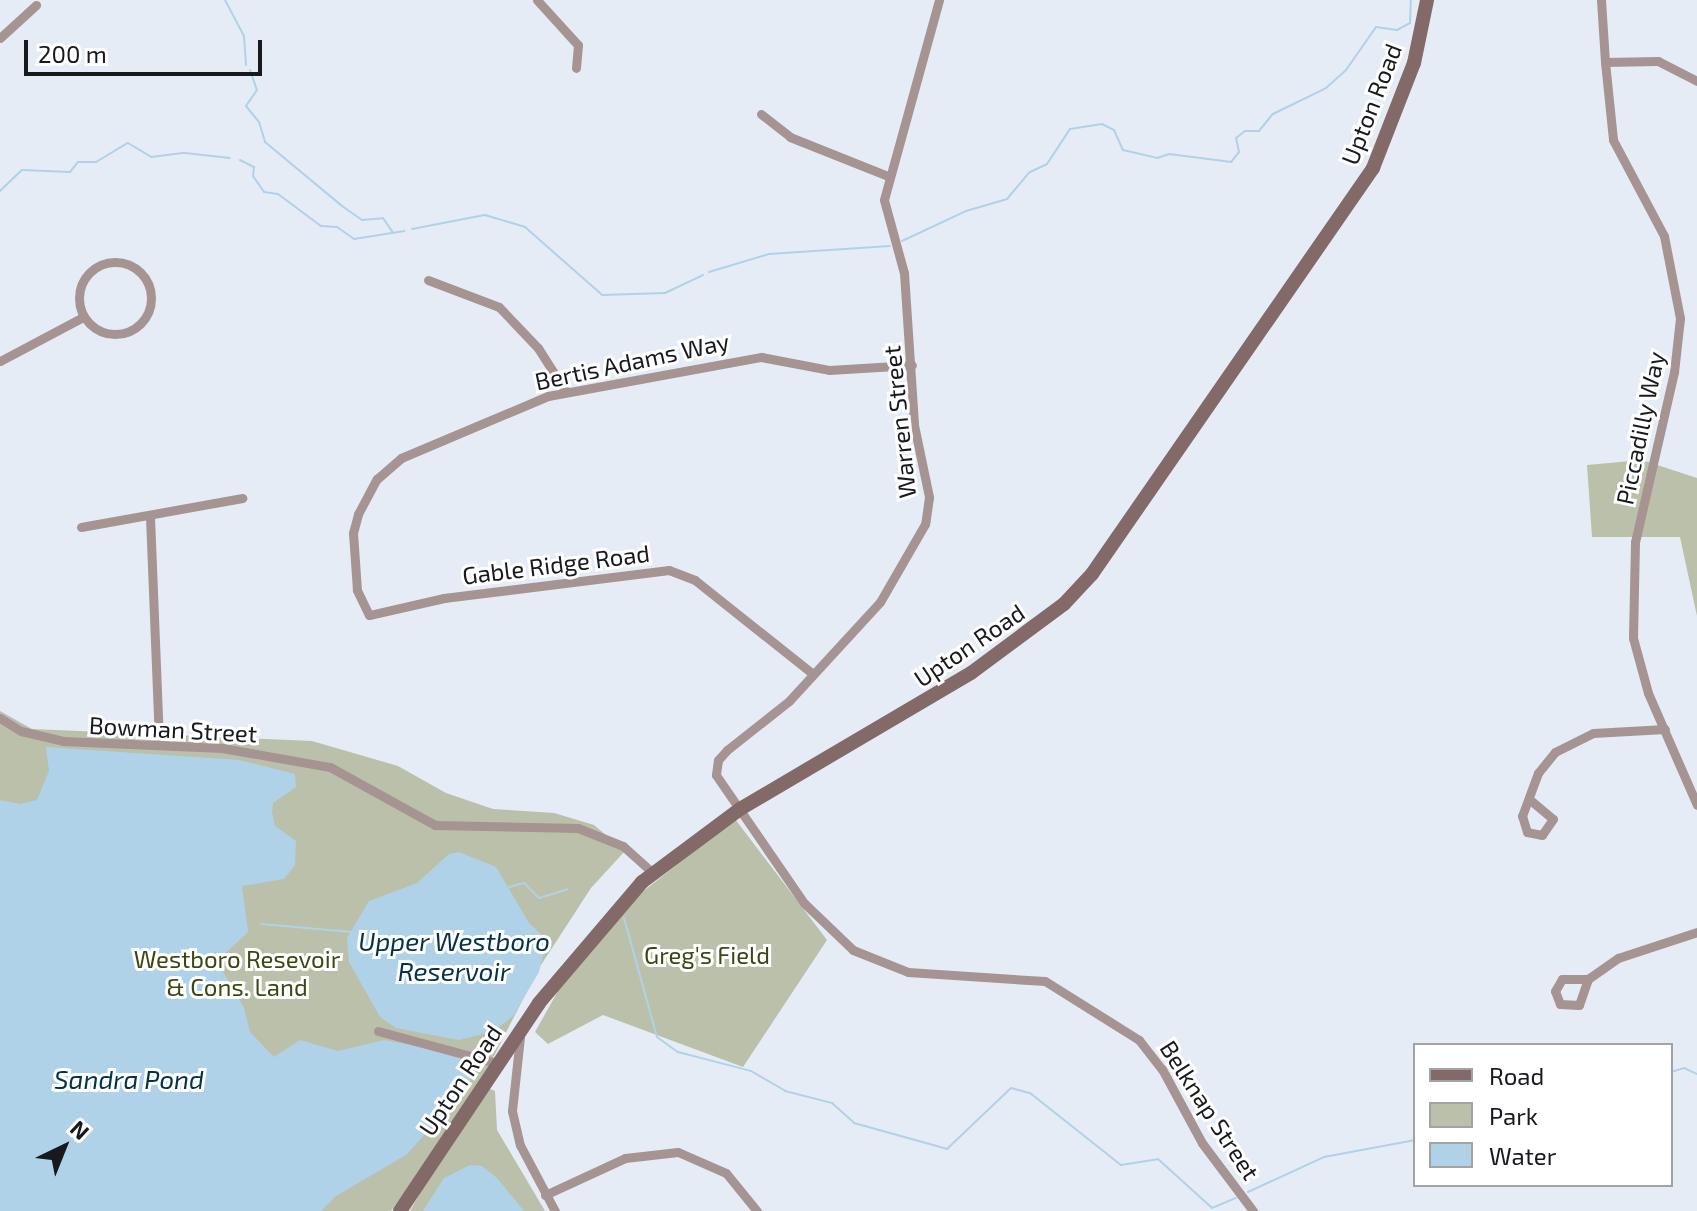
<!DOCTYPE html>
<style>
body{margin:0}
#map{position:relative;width:1697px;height:1211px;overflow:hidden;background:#e6ecf6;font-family:"Exo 2",sans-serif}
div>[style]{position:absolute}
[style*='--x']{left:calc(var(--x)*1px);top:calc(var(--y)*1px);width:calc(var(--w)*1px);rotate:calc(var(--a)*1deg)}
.green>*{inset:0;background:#bac0a9}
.water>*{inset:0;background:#b0d2e8}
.stream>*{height:2px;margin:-1px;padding:0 1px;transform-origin:1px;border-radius:1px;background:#b0d2e8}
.street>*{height:9px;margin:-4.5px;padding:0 4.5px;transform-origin:4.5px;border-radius:4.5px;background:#a69493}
.street>.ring{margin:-4.5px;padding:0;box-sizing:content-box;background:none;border:9px solid #a69493;border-radius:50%}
.secondary>*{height:14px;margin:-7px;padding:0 7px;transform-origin:7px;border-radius:7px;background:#836a69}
span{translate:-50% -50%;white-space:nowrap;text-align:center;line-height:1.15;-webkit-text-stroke:6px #fff;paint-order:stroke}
.street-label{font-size:24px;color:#17191d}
.park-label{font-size:24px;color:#3c4710}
.water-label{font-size:26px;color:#033249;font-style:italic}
.legend{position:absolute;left:1413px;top:1043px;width:260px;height:144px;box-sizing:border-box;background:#fff;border:2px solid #a2a3a5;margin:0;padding:10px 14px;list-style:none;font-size:24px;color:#17191d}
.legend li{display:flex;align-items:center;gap:16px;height:40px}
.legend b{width:40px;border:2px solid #a2a3a5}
.north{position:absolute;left:24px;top:1107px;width:80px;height:80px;-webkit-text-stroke:6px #fff;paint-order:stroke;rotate:43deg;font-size:22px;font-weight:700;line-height:32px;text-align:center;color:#17191d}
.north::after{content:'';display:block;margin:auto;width:28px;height:36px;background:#17191d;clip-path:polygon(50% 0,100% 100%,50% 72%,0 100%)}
.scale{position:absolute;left:24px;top:40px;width:238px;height:36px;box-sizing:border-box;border:4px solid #17191d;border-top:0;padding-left:10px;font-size:24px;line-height:28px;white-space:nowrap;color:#17191d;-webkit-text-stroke:6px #fff;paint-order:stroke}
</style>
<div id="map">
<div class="green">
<div style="clip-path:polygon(1642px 460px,1697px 478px,1697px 616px,1680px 537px,1592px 537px,1587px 465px)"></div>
<div style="clip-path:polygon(0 711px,32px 729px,312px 741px,398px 766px,446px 793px,493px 809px,554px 813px,594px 825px,625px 851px,591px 888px,539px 968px,474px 1095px,481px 1085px,495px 1091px,497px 1130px,545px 1211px,410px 1211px,470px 1102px,391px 1211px,0 1211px)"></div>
<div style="clip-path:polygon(735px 819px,827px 940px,743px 1067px,603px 1015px,548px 1044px,535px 1032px,558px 991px,627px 904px)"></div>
</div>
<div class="water">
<div style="clip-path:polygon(46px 747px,239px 760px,295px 774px,296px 787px,273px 803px,272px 812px,275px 826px,296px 841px,295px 865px,284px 879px,242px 886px,248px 932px,217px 961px,244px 1008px,250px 1032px,274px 1057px,300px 1040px,338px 1051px,384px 1040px,463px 1055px,472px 1064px,469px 1086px,406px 1155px,336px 1196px,321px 1211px,0 1211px,0 800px,20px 804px,37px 800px,49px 771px)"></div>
<div style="clip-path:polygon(459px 852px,496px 867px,529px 923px,547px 940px,539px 972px,513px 1016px,494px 1031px,459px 1040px,396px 1028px,380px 1017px,349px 962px,347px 938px,369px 901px,417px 883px,449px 854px)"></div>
<div style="clip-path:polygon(470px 1165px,482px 1166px,497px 1178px,524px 1211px,423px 1211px,444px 1178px)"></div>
</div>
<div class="stream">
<div style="--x:225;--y:0;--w:41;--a:62.2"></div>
<div style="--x:244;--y:36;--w:29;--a:86"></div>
<div style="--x:250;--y:70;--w:21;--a:71"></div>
<div style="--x:257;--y:90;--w:19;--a:125"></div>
<div style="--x:246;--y:106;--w:21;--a:51"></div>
<div style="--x:259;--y:122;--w:21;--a:73"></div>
<div style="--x:265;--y:142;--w:100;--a:39.7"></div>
<div style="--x:342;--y:206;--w:24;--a:35"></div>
<div style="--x:362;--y:220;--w:21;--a:-5"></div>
<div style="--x:383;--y:218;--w:18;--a:56"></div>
<div style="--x:240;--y:160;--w:16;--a:27"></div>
<div style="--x:254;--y:167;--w:9;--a:96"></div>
<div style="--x:253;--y:176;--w:19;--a:55"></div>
<div style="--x:264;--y:192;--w:14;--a:8"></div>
<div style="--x:278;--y:194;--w:54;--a:36.7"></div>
<div style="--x:321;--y:226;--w:16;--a:4"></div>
<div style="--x:337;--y:227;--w:21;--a:35"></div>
<div style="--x:354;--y:239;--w:51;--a:-9.1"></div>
<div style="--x:0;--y:191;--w:30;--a:-44"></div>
<div style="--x:22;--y:170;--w:48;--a:2.4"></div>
<div style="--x:70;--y:172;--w:13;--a:-51"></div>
<div style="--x:78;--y:162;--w:18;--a:0"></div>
<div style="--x:96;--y:162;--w:37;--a:-31"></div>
<div style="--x:128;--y:143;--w:27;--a:31"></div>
<div style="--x:151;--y:157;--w:34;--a:-7"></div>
<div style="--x:185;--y:153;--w:45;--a:6.3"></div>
<div style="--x:412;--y:229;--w:74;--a:-10.9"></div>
<div style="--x:485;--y:215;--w:42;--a:16.7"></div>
<div style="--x:525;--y:227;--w:103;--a:41.4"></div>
<div style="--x:602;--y:295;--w:63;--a:-1.8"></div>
<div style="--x:665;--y:293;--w:42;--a:-25.3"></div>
<div style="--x:902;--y:241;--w:71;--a:-25.1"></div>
<div style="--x:966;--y:211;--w:43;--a:-16.3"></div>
<div style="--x:1007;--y:199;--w:35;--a:-50"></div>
<div style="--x:1030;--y:172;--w:19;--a:-25"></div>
<div style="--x:1047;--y:164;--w:42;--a:-56.7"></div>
<div style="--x:1070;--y:129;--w:32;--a:-9"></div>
<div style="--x:1102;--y:124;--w:13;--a:27"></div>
<div style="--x:1114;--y:130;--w:22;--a:66"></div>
<div style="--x:1123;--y:150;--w:35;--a:13"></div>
<div style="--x:1157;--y:158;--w:13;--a:-18"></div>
<div style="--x:1169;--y:154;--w:63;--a:7.4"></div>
<div style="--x:1231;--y:162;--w:13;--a:-51"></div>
<div style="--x:1239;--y:152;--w:14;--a:-102"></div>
<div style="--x:1236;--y:138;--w:11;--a:-38"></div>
<div style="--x:1245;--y:131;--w:14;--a:0"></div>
<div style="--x:1259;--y:131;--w:22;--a:-51"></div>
<div style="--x:1273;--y:114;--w:59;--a:-26.1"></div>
<div style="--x:1326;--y:88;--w:27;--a:-42"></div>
<div style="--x:1346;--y:70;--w:52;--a:-55.1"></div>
<div style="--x:1376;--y:27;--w:21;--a:8"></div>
<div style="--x:1397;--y:30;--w:15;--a:-28"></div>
<div style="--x:1410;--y:23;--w:23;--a:-88"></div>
<div style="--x:709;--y:272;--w:63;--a:-16.7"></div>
<div style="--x:769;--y:254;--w:121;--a:-3.8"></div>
<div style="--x:509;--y:887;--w:16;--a:-15"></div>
<div style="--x:524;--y:883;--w:21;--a:45"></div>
<div style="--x:539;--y:898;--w:30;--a:-17"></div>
<div style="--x:624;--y:918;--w:123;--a:74.5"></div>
<div style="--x:657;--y:1037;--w:26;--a:36"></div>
<div style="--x:678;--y:1052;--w:75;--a:14.6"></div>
<div style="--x:751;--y:1071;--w:39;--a:30"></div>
<div style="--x:785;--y:1091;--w:49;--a:14.3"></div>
<div style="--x:832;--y:1103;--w:30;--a:42"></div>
<div style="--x:854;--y:1123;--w:97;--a:15.6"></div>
<div style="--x:947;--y:1149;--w:88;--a:-43.6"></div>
<div style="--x:1011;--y:1088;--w:20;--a:15"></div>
<div style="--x:1030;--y:1093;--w:116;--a:38.4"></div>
<div style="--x:1121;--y:1165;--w:37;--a:-9"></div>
<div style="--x:1158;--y:1159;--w:73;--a:42.2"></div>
<div style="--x:1212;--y:1208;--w:26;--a:-23"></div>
<div style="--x:261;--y:924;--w:91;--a:5"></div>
<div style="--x:1671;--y:1072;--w:14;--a:-17"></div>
<div style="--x:1684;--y:1068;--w:14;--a:25"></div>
<div style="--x:1248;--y:1192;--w:84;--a:-24.7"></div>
<div style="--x:1324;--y:1157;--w:93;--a:-10.6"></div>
</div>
<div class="street">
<div style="--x:537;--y:0;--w:61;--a:47.7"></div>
<div style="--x:578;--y:45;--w:23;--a:95"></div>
<div style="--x:939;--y:0;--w:207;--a:105.4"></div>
<div style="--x:884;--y:200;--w:76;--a:74.7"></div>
<div style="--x:904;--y:273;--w:152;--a:86.2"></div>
<div style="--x:914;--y:425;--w:74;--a:78.2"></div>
<div style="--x:929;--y:497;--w:27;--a:98"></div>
<div style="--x:925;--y:524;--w:90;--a:120"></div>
<div style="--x:880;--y:602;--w:134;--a:132.6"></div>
<div style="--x:789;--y:701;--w:79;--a:141.7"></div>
<div style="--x:727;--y:750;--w:13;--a:132"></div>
<div style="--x:718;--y:760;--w:15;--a:98"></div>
<div style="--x:716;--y:775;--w:155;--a:55.5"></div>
<div style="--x:804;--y:903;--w:68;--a:43.8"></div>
<div style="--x:853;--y:950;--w:59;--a:21.8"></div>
<div style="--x:908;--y:972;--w:137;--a:3.8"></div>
<div style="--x:1045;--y:981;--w:111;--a:32.1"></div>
<div style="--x:1139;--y:1040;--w:37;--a:52"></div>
<div style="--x:1162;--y:1069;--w:84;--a:61.6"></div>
<div style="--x:1202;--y:1143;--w:85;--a:53.1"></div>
<div style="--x:1601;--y:0;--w:62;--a:86.3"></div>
<div style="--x:1605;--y:62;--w:53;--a:-1.1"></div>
<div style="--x:1658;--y:61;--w:44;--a:27.1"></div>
<div style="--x:0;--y:38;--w:49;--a:-42.5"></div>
<div style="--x:1605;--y:62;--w:78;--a:84.1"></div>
<div style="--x:1613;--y:140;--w:109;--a:62"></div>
<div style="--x:1664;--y:236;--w:84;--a:79"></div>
<div style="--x:1680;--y:318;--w:54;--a:96.3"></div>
<div style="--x:1674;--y:372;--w:174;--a:102.9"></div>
<div style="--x:1635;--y:542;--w:96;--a:91.2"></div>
<div style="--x:1633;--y:638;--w:57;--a:74.7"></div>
<div style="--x:1648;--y:693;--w:122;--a:66.4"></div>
<div style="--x:761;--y:114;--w:37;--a:38"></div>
<div style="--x:790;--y:137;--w:105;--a:21.7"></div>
<div class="ring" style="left:79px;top:262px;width:63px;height:63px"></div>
<div style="--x:428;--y:280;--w:76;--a:20.8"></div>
<div style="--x:499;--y:307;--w:57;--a:46.4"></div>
<div style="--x:538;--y:348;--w:52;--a:57.5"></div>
<div style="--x:0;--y:361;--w:94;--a:-27.9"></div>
<div style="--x:150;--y:517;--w:228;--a:87.7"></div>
<div style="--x:81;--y:527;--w:164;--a:-10.2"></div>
<div style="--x:813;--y:674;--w:151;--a:-141.5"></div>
<div style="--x:695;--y:580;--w:28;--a:-159"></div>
<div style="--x:669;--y:570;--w:227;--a:172.9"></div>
<div style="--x:444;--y:598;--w:77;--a:167.2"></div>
<div style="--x:369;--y:615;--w:28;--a:-116"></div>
<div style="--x:357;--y:590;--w:57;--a:-94"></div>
<div style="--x:353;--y:533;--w:20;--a:-75"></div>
<div style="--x:358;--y:514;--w:40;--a:-62"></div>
<div style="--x:377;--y:479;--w:32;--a:-41"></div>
<div style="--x:401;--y:458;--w:160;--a:-22.9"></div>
<div style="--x:548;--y:396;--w:217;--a:-10.4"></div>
<div style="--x:761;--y:357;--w:69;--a:10.8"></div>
<div style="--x:829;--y:370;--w:83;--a:-3.4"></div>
<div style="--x:0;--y:718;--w:25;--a:32"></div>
<div style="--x:21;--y:731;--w:43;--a:13.4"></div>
<div style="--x:63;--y:741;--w:159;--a:2.5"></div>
<div style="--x:222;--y:748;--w:110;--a:10"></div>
<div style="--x:330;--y:767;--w:120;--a:28.9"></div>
<div style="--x:435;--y:825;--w:143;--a:1.2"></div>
<div style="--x:578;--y:828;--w:48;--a:21.8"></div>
<div style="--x:623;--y:846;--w:40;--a:42"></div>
<div style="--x:1529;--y:799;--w:31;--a:40"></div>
<div style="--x:1553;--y:819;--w:19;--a:125"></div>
<div style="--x:1542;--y:835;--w:15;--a:-169"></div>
<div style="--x:1527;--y:832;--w:17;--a:-107"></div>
<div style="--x:1522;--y:816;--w:46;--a:-69.6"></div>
<div style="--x:1538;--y:773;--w:27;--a:-51"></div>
<div style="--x:1555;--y:752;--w:42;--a:-26.6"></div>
<div style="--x:1593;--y:733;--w:72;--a:-3.2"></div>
<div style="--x:1588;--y:979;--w:26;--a:180"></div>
<div style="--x:1562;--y:979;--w:14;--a:120"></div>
<div style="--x:1555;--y:991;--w:14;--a:69"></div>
<div style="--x:1560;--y:1004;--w:19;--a:3"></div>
<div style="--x:1579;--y:1005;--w:28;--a:-71"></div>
<div style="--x:1588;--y:979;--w:37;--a:-35"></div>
<div style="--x:1618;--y:958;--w:83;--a:-18.2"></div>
<div style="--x:378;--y:1031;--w:123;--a:15.1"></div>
<div style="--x:520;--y:1037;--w:74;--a:96.2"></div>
<div style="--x:512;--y:1111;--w:35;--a:77"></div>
<div style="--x:520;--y:1145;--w:75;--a:62.1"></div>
<div style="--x:545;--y:1195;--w:88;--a:-24.8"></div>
<div style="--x:625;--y:1158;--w:53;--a:-6.5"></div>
<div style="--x:678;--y:1152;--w:52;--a:23.6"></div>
<div style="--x:726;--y:1173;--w:49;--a:50.8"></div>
</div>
<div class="secondary">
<div style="--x:400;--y:1211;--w:250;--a:-56.2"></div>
<div style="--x:539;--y:1003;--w:159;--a:-49.6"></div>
<div style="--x:642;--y:882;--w:122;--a:-36.7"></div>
<div style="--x:740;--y:809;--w:268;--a:-30.5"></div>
<div style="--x:971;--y:673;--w:116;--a:-36.6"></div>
<div style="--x:1064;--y:604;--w:41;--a:-47"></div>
<div style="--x:1092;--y:574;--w:494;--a:-55.3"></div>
<div style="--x:1373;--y:168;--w:113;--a:-68.7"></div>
<div style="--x:1414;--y:63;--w:64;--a:-78.3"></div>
</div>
<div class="street-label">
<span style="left:1371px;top:104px;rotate:-69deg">Upton Road</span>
<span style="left:632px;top:361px;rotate:-12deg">Bertis Adams Way</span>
<span style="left:899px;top:422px;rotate:-96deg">Warren Street</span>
<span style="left:1640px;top:428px;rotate:-78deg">Piccadilly Way</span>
<span style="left:556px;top:564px;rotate:-7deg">Gable Ridge Road</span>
<span style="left:969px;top:645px;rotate:-34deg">Upton Road</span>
<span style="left:173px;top:729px;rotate:3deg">Bowman Street</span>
<span style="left:460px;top:1080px;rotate:-56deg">Upton Road</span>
<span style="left:1210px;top:1110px;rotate:57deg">Belknap Street</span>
</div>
<div class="park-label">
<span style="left:707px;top:955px">Greg's Field</span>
<span style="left:237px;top:973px">Westboro Resevoir<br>&amp; Cons. Land</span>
</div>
<div class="water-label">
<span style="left:454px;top:956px">Upper Westboro<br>Reservoir</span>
<span style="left:129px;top:1079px">Sandra Pond</span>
</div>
<ul class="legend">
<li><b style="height:10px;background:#836a69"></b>Road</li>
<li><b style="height:22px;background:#bac0a9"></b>Park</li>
<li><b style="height:22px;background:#b0d2e8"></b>Water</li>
</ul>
<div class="north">N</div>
<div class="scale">200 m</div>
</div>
